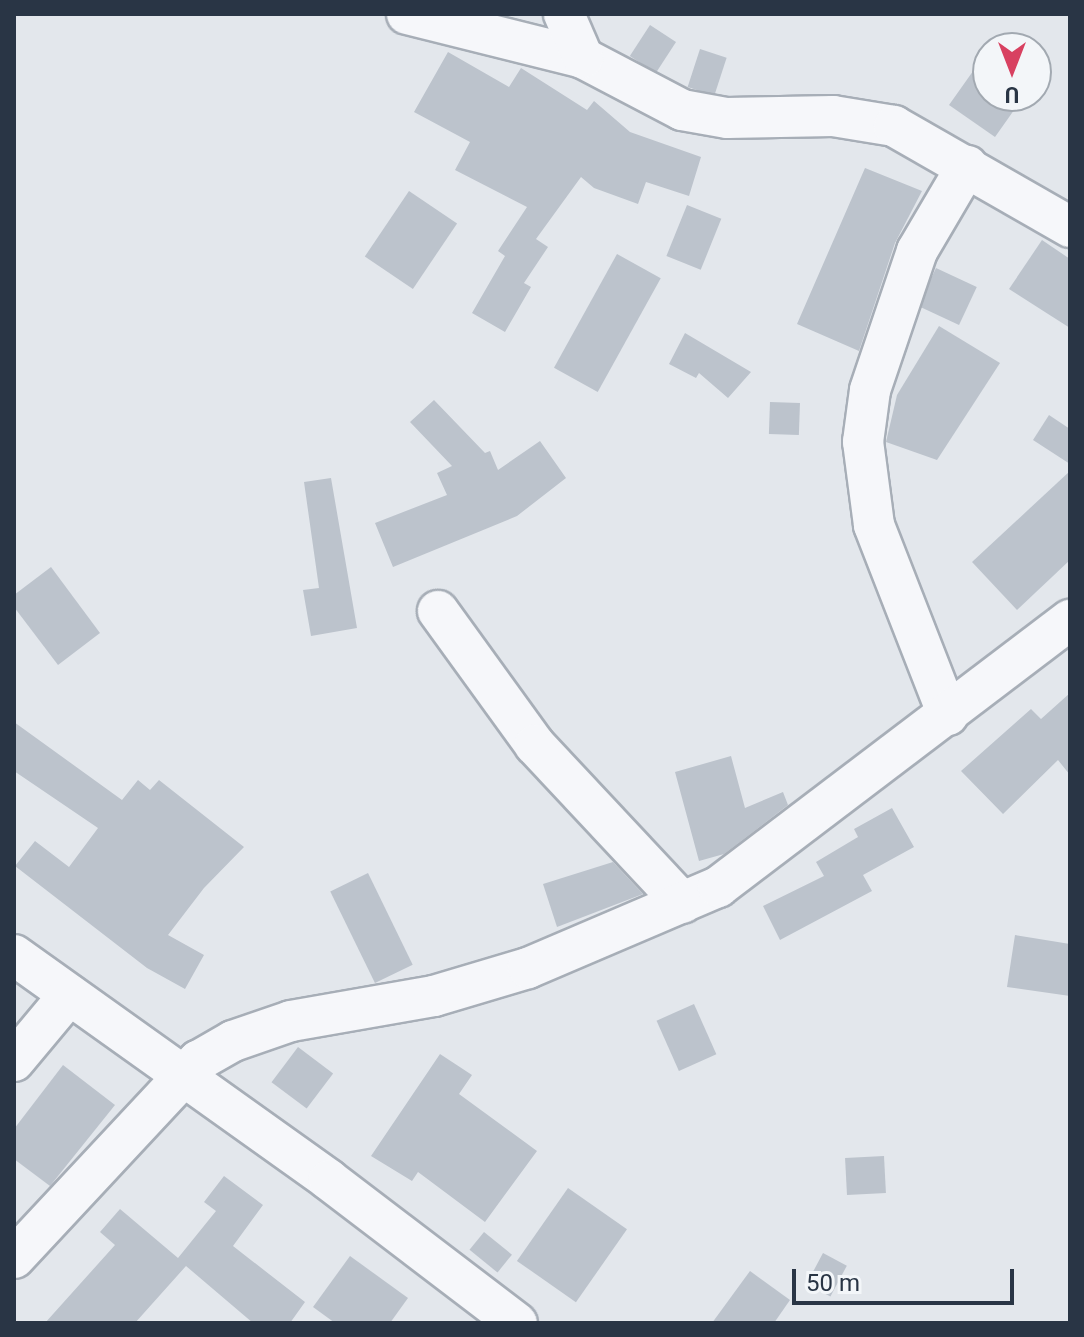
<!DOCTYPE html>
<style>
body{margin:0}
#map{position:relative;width:1084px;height:1337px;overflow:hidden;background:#e3e7ec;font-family:Roboto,sans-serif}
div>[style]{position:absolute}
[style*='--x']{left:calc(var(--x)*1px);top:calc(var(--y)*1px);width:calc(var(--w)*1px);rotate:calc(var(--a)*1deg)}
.building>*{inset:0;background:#bcc3cc;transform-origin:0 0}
.roads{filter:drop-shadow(2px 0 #a7aeb7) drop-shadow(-2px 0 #a7aeb7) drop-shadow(0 2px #a7aeb7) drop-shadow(0 -2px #a7aeb7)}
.minor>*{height:40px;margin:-20px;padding:0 20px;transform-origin:20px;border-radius:20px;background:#f6f7fa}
span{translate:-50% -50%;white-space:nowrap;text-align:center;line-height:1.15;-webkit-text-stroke:8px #f3f6f9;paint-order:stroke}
.frame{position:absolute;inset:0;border:16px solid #293545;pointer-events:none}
.north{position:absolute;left:972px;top:32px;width:80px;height:80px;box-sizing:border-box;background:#f3f6f9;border:2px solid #a2a9b1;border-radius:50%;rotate:180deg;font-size:22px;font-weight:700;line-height:32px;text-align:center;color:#293545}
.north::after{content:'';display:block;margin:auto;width:28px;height:36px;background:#d84161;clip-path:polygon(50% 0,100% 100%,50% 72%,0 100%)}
.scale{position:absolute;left:792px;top:1269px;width:222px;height:36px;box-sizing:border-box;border:4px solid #293545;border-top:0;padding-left:10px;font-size:24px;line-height:28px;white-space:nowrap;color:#293545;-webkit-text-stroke:6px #f3f6f9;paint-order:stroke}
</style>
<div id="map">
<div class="building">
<div style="left:650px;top:25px;width:31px;height:37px;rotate:33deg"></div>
<div style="left:700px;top:49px;width:28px;height:40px;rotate:18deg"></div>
<div style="clip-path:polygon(988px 50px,988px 96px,1024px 96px,995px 137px,949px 105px)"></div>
<div style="clip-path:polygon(448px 52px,509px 87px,521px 68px,587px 110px,594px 101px,630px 132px,701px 157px,689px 196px,646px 182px,638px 204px,594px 188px,581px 177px,536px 239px,548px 247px,524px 283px,531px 287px,505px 332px,472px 313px,505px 256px,498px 251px,527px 207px,455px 170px,470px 142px,414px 112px)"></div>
<div style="clip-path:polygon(865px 168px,922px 191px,895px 243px,859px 351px,797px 324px)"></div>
<div style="left:409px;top:191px;width:58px;height:79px;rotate:34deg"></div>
<div style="left:687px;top:205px;width:37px;height:55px;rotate:22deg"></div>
<div style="clip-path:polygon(1042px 240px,1070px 259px,1070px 328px,1009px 289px)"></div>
<div style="left:617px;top:254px;width:50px;height:130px;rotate:29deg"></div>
<div style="left:936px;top:268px;width:45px;height:42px;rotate:25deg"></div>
<div style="clip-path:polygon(939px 326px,1000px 363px,937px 460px,886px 442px,897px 395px)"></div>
<div style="clip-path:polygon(685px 333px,751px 372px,728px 398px,699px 373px,696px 378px,669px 364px)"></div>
<div style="clip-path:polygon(434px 400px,485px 453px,490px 451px,498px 470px,540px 441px,566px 478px,517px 516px,393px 567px,375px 523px,447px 495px,437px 473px,452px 466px,410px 422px)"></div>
<div style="left:770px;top:402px;width:30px;height:32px;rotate:2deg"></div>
<div style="clip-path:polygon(1049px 415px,1070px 429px,1070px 464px,1033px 440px)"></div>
<div style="clip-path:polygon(1070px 471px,1070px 560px,1017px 610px,972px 562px)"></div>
<div style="clip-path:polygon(331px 478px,357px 628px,311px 636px,303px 590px,319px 588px,304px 482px)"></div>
<div style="clip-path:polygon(51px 567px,100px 633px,58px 665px,14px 607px,14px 595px)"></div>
<div style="clip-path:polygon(1070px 693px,1070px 775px,1058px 760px,1003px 814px,961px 771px,1031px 709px,1041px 719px)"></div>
<div style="clip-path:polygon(14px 722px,122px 800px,138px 780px,150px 790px,159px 780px,244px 847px,204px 888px,168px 935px,204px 955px,185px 989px,147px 968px,15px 866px,35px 841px,69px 867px,98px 828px,14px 771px)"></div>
<div style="clip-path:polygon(731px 756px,745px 808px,783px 792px,788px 805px,724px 854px,699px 861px,675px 772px)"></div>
<div style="clip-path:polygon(892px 808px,914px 847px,863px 875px,872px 891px,780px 940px,763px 906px,824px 876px,816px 862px,858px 837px,854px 829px)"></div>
<div style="clip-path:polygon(613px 862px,643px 894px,557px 927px,543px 884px)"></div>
<div style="left:368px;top:873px;width:102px;height:42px;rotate:64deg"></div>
<div style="clip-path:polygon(1015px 935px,1070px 944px,1070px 996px,1007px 987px)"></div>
<div style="left:694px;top:1004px;width:55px;height:41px;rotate:66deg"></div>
<div style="left:298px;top:1047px;width:44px;height:44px;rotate:37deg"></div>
<div style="clip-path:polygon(440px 1054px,472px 1075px,459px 1094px,537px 1151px,485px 1222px,418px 1172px,412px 1181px,371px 1156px)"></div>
<div style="clip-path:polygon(63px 1065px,115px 1105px,50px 1186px,14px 1159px,14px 1129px)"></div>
<div style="left:884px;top:1156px;width:37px;height:39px;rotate:87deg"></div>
<div style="clip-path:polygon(224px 1176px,263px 1205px,233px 1246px,305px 1302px,290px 1323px,253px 1323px,186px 1266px,135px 1323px,45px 1323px,115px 1245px,100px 1232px,120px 1209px,178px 1258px,216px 1211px,204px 1202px)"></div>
<div style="left:568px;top:1188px;width:72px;height:89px;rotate:35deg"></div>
<div style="left:484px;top:1232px;width:36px;height:23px;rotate:39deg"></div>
<div style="left:823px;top:1253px;width:27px;height:35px;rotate:28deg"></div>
<div style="clip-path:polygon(350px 1256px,408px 1298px,390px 1323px,335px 1323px,313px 1307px)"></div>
<div style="clip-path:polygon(750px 1271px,790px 1300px,774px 1323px,712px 1323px)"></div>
</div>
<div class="roads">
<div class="minor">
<div style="--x:407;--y:14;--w:181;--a:14"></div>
<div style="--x:583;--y:58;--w:112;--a:27.7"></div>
<div style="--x:682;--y:110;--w:46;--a:10.1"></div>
<div style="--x:727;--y:118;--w:106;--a:-1.1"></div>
<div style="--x:833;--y:116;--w:62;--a:9.3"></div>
<div style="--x:894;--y:126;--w:203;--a:29.8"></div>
<div style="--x:564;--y:14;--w:48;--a:66.6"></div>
<div style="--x:438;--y:611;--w:165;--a:54.1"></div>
<div style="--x:535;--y:745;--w:216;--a:46.9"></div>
<div style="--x:948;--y:715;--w:204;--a:-111.3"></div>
<div style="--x:874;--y:525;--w:84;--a:-97.5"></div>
<div style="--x:863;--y:442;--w:52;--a:-82.3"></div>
<div style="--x:870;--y:390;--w:147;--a:-71.3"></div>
<div style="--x:917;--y:251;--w:99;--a:-59.5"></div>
<div style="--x:14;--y:955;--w:387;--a:35.5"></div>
<div style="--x:329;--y:1180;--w:236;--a:37.3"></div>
<div style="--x:14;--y:1061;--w:86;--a:-50.2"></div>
<div style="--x:14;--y:1258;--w:270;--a:-47"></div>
<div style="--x:198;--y:1061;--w:40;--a:-29.7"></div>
<div style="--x:233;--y:1041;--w:61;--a:-19"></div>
<div style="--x:291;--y:1021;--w:145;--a:-9.9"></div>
<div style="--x:434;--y:996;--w:98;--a:-16.6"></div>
<div style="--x:528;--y:968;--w:207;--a:-23.1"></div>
<div style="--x:718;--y:887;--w:442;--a:-37.2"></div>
</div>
</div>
<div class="frame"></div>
<div class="north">U</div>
<div class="scale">50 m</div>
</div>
